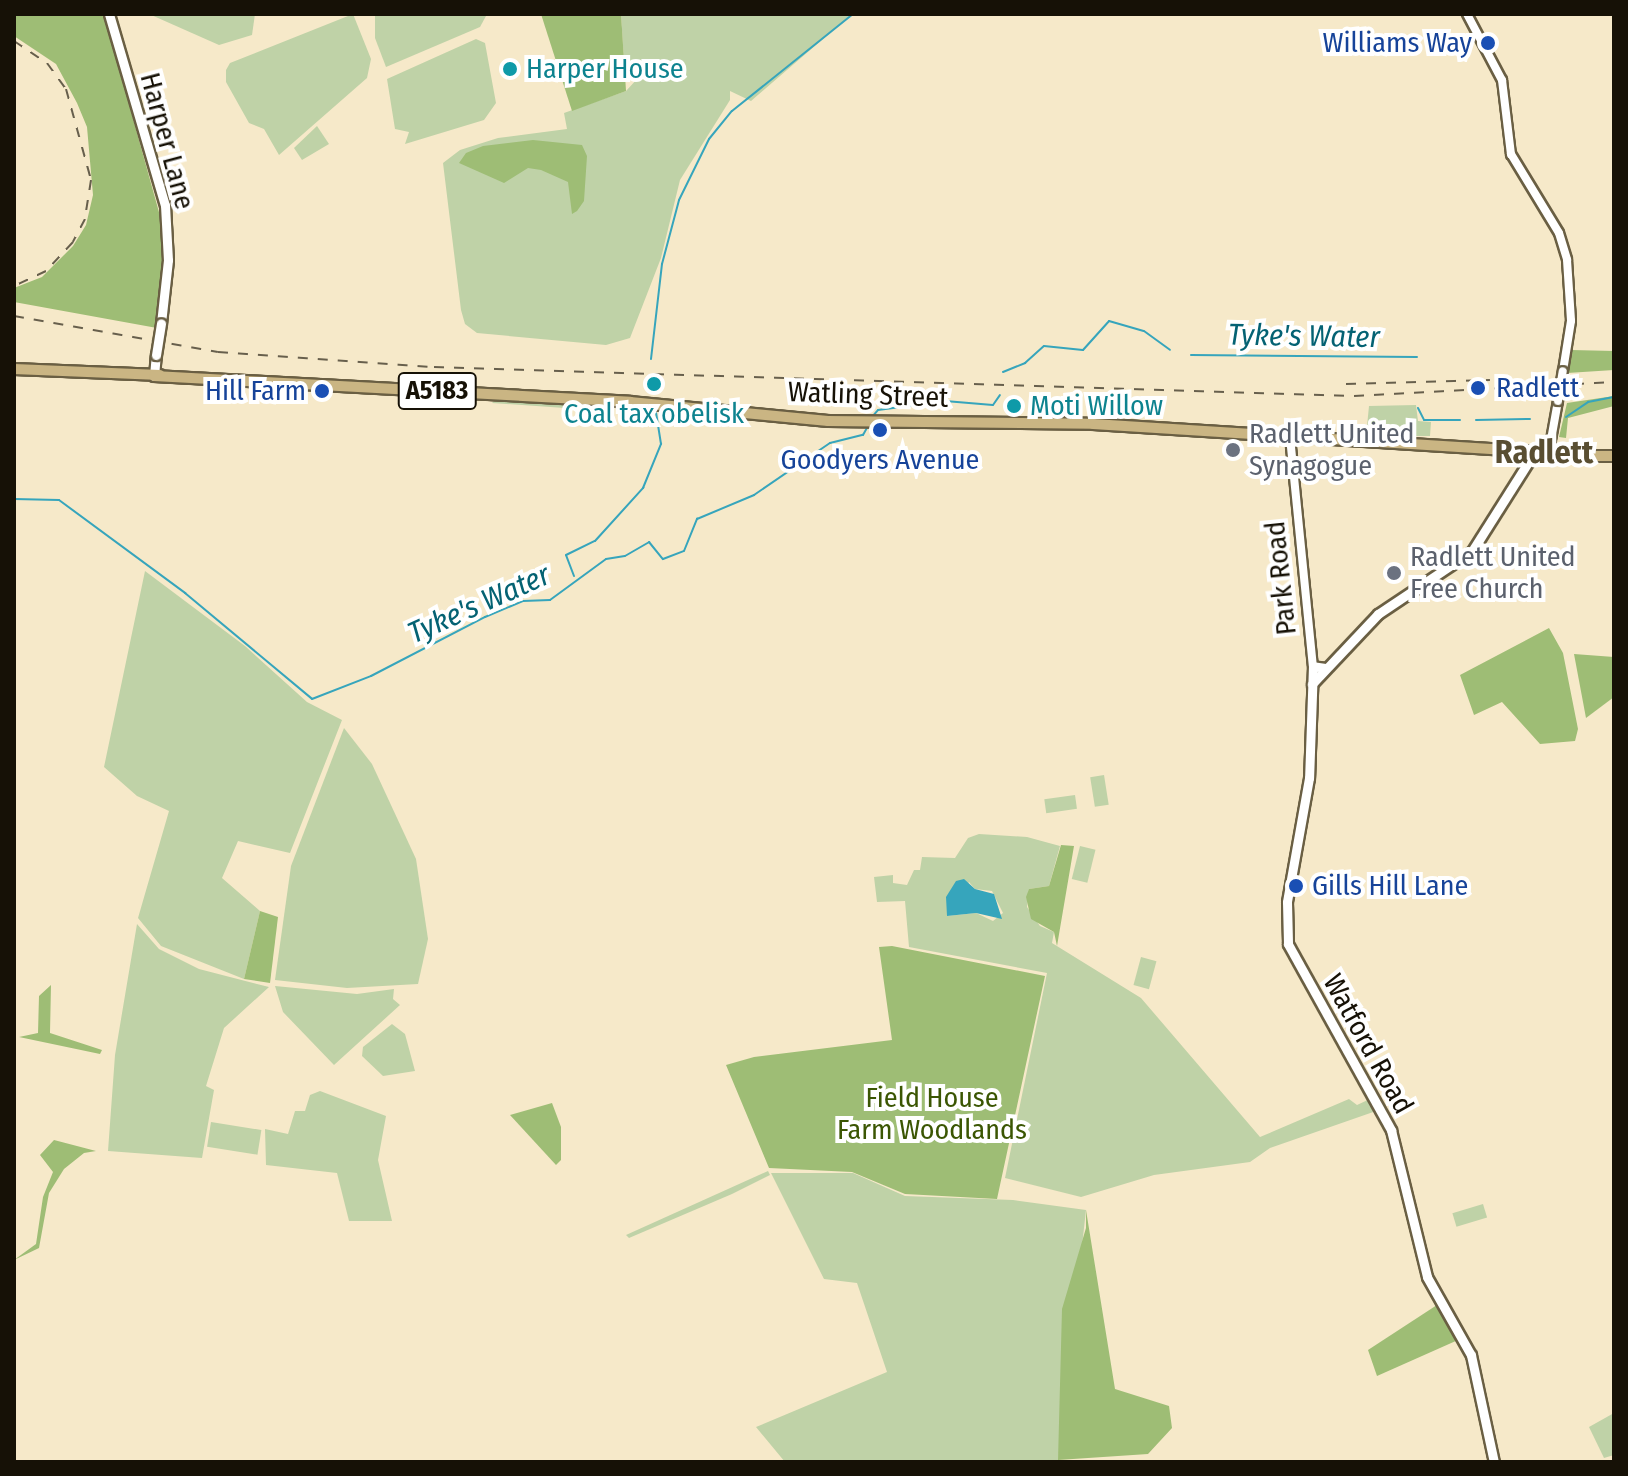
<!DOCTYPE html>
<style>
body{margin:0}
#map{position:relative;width:1628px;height:1476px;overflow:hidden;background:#f6e9c9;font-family:"Fira Sans Condensed",sans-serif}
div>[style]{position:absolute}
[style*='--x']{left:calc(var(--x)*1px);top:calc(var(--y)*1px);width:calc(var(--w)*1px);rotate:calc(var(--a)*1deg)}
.green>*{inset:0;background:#bfd2a7;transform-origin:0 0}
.forest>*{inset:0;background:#9ebd75}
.water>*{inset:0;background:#36a5bc}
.stream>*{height:2px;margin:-1px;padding:0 1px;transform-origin:1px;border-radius:1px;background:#36a5bc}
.roads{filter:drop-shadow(2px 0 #6a5f43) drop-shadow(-2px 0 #6a5f43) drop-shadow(0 2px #6a5f43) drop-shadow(0 -2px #6a5f43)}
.tertiary>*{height:8px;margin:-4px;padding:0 4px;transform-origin:4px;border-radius:4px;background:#fff}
.secondary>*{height:9px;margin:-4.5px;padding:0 4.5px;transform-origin:4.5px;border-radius:4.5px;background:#fff}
.primary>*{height:10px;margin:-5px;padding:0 5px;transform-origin:5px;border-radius:5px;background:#cab583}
.rail>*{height:2px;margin-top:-1px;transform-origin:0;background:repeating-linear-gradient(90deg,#675f4c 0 10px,transparent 0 20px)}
.bridges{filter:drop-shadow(2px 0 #6a5f43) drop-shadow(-2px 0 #6a5f43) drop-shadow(0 2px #6a5f43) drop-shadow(0 -2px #6a5f43)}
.tertiary-bridge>*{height:8px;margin:-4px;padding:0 4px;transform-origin:4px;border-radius:4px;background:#fff}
.secondary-bridge>*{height:9px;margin:-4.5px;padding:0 4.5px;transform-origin:4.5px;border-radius:4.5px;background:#fff}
.dots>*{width:22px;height:22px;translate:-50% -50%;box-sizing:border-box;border:4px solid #fff;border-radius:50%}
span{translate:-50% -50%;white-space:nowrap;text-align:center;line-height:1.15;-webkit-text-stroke:8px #fff;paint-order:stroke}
.shield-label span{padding:2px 6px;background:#fff;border:2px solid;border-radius:6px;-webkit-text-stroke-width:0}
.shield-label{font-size:26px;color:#161106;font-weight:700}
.transit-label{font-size:28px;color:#164399}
.right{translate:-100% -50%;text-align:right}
.left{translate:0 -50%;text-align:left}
.culture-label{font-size:28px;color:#0d838f}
.street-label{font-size:28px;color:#161106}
.worship-label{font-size:28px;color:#5b616d}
.park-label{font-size:28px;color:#3b5603}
.water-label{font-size:30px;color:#046273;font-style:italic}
.quarter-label{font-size:32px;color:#594e32;font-weight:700}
.frame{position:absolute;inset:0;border:16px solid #161106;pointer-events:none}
</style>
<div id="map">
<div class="green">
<div style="clip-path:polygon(149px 14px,255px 14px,252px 35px,219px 45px)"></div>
<div style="clip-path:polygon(353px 14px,371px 59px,367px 78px,279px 155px,264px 129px,249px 123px,226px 82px,226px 70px,230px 63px)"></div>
<div style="clip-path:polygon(375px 14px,485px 14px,486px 16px,480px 27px,386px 67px,375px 38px)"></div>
<div style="clip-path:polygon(621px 14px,852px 14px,751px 101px,730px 91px,730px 100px,680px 180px,661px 258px,630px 338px,606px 345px,477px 333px,465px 324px,461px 310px,443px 163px,460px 150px,498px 138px,567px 129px,564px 113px,626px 91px,638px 78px,625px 77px)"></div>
<div style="clip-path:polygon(476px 39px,485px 43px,496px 103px,484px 120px,405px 144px,409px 132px,395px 129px,387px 79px)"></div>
<div style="clip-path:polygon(317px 126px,329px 144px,302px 160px,294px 148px)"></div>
<div style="clip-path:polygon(496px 399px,602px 405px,607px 411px,492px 403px)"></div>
<div style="clip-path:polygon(1416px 405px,1418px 421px,1431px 422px,1430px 436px,1366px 436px,1369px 406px)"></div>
<div style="clip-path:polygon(145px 571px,245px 646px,307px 702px,342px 720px,290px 853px,238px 841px,222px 878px,260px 911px,244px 979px,161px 946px,138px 918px,169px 811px,137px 796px,104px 767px)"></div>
<div style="clip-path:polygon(344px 728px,372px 764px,416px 859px,428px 939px,418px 984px,347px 988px,275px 980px,291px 866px)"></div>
<div style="left:1104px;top:775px;width:30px;height:14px;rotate:81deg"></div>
<div style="left:1075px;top:795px;width:14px;height:31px;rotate:82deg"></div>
<div style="clip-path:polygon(evenodd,979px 834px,1027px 837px,1060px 846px,1049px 886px,1029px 889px,1027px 907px,1040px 926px,1054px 932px,1052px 943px,1141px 998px,1260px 1137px,1349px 1099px,1357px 1105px,1372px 1098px,1379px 1110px,1270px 1148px,1250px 1162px,1154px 1175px,1081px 1197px,1005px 1178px,1047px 973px,909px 947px,905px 901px,877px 902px,874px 877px,893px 875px,893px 883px,907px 885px,914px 870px,920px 870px,922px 857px,955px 858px,968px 838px,979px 834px,969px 882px,975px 889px,992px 891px,1003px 913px,993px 921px,976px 913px,947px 916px,969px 882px)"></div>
<div style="left:1080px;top:846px;width:16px;height:34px;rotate:14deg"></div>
<div style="clip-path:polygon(137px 924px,159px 949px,199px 969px,269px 987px,224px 1028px,206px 1086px,214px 1090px,202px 1158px,108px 1151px,115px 1055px)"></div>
<div style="left:1141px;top:957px;width:16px;height:29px;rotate:15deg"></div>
<div style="clip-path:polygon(275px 986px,357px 994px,394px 989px,393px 999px,400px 1005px,334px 1065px,283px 1012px)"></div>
<div style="clip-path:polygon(392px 1024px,405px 1034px,415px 1071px,383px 1076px,362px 1056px,363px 1047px)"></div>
<div style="clip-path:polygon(320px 1091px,386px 1116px,378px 1160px,392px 1221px,349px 1221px,337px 1173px,266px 1165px,265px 1129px,288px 1134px,295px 1111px,305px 1111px,310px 1095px)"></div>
<div style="left:211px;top:1122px;width:51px;height:25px;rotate:9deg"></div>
<div style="clip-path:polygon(768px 1171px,770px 1175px,732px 1194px,629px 1238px,626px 1235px)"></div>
<div style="clip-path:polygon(771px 1173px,853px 1173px,905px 1196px,1013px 1200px,1086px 1210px,1058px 1462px,785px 1462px,756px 1427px,887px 1372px,857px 1283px,824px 1279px)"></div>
<div style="left:1483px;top:1204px;width:14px;height:32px;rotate:73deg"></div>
<div style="clip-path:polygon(1614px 1413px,1614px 1455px,1604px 1458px,1589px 1427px)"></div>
</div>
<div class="forest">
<div style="clip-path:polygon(14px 14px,104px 14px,162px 223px,165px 254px,157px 328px,14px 302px,14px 288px,42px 277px,73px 246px,86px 225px,93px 195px,87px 127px,77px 103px,56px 64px,14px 36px)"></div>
<div style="clip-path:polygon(541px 14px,621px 14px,626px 91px,572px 111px)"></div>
<div style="clip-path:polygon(533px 140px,582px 145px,587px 156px,584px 201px,577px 211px,572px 214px,568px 182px,541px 170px,528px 168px,504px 183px,459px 163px,466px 153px,483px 146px)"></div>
<div style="clip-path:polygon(1571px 350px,1614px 351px,1614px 370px,1567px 373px)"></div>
<div style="clip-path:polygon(1614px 396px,1614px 406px,1568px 418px,1566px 438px,1559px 437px,1567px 403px)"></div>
<div style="clip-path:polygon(1549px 628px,1563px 653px,1578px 729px,1575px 741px,1540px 744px,1502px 702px,1474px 715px,1460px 675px)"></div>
<div style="clip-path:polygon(1574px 654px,1614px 657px,1614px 697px,1586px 718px)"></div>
<div style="clip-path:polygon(1061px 845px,1074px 846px,1057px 946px,1054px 932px,1031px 919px,1026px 897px,1029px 889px,1049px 886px)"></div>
<div style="clip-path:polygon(260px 911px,278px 917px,270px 983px,244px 979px)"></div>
<div style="clip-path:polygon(892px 946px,1045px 976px,997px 1199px,905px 1194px,852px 1172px,769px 1168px,726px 1065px,754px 1057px,892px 1040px,879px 947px)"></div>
<div style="clip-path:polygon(51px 985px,50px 1033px,102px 1050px,100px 1054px,19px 1037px,38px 1033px,39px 996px)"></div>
<div style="clip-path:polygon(552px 1103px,561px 1127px,561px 1160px,556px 1165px,510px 1115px)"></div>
<div style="clip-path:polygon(54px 1140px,96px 1151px,84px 1153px,64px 1169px,49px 1193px,39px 1248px,14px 1260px,36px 1244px,43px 1197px,53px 1172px,40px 1155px)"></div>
<div style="clip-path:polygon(1086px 1210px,1115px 1389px,1169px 1406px,1172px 1428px,1148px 1454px,1058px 1460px,1062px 1309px,1086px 1228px)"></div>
<div style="clip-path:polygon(1437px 1305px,1458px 1340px,1377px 1376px,1368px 1350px)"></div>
</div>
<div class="water">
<div style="clip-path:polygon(964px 879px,975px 889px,994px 894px,1002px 919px,976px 913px,947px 916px,946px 897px,956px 881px)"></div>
</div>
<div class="stream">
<div style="--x:1191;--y:355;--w:226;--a:0.5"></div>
<div style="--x:651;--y:359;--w:96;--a:-83.4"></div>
<div style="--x:662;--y:264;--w:66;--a:-75.1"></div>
<div style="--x:679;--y:200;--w:68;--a:-63.8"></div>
<div style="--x:709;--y:139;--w:36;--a:-51"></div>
<div style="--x:732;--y:111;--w:155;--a:-38.7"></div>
<div style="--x:1003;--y:372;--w:24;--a:-22"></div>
<div style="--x:1025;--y:363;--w:25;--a:-42"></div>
<div style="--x:1044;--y:346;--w:39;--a:6"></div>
<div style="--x:1083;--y:350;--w:39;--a:-48"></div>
<div style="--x:1109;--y:321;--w:36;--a:16"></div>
<div style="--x:1144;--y:331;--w:32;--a:36"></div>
<div style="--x:1418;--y:408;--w:13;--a:63"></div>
<div style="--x:1424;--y:420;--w:36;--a:0"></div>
<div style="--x:872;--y:417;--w:9;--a:-49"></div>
<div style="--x:878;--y:410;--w:68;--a:-7.7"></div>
<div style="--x:945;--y:401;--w:48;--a:4.8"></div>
<div style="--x:993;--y:405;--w:12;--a:-55"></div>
<div style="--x:1566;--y:417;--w:27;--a:-34"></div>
<div style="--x:1588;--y:402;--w:26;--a:-11"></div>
<div style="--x:1476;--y:420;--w:54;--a:-1.1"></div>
<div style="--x:14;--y:499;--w:45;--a:1.3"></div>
<div style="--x:59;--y:500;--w:157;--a:36.4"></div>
<div style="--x:185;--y:593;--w:165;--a:39.8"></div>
<div style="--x:312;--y:699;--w:63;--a:-21.3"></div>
<div style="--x:371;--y:676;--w:128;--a:-27.4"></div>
<div style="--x:485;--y:617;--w:41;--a:-22.8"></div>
<div style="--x:523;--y:601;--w:27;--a:-2"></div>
<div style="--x:550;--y:600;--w:69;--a:-36.2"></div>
<div style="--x:606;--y:559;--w:19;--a:-9"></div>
<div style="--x:625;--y:556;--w:28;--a:-30"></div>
<div style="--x:649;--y:542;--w:22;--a:51"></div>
<div style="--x:663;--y:559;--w:22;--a:-21"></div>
<div style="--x:684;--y:551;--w:35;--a:-68"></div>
<div style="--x:697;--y:519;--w:62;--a:-22.8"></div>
<div style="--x:754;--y:495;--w:92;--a:-34.4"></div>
<div style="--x:830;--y:443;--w:34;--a:-14"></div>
<div style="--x:863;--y:435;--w:10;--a:-61"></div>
<div style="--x:574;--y:576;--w:22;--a:-111"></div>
<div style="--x:566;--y:555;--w:32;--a:-26"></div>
<div style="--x:595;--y:541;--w:72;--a:-47.8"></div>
<div style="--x:643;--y:488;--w:48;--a:-67.8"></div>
<div style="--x:661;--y:444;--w:31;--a:-99"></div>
</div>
<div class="roads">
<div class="tertiary">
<div style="--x:1467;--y:14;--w:75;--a:62.1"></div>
<div style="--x:1502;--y:80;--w:75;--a:83.1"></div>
<div style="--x:1511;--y:154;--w:92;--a:58.7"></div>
<div style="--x:1559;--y:233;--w:28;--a:73"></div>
<div style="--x:1567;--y:260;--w:61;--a:86.2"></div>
<div style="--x:1571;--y:321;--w:51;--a:99.1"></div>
<div style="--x:1290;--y:437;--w:230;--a:84.3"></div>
<div style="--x:1549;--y:451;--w:51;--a:-79.8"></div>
</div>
<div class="secondary">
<div style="--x:109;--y:14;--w:199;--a:73.7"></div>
<div style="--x:165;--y:205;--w:55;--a:86.9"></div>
<div style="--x:168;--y:260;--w:63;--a:96.3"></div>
<div style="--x:154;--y:376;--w:21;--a:-85"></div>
<div style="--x:1325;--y:668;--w:12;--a:-171"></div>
<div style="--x:1313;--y:666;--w:112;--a:92"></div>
<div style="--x:1309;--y:778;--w:126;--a:100.1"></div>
<div style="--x:1287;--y:902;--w:42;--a:88.6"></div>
<div style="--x:1288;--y:944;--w:213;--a:61"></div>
<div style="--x:1391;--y:1130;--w:151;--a:76.2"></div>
<div style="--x:1427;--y:1277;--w:90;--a:60.6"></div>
<div style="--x:1471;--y:1355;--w:109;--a:77.9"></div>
<div style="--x:1312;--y:684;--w:96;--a:-46.7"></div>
<div style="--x:1378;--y:614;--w:113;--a:-33.8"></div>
<div style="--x:1472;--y:551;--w:116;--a:-57.7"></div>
</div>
<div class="primary">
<div style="--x:14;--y:369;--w:146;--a:2.4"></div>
<div style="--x:154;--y:376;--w:477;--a:3.1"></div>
<div style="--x:630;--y:402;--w:199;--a:5.5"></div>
<div style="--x:828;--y:421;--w:265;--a:0.6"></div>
<div style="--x:1093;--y:424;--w:498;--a:3.6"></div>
<div style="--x:1584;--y:456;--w:30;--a:0"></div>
</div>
</div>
<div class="rail">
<div style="--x:14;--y:41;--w:40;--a:34"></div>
<div style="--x:47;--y:63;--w:32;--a:54"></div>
<div style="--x:66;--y:89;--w:94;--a:74.6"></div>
<div style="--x:91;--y:180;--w:39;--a:99"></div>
<div style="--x:85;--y:219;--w:26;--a:118"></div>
<div style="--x:73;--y:242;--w:40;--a:133"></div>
<div style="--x:46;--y:271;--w:35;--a:155"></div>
<div style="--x:14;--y:316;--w:207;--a:10"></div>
<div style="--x:218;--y:352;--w:217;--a:4"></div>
<div style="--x:434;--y:367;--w:920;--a:1.81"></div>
<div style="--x:1354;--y:396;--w:260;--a:-3.1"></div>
<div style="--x:1346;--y:384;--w:144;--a:-1.6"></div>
</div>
<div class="bridges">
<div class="tertiary-bridge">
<div style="--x:1558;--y:401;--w:30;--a:-81"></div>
</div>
<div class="secondary-bridge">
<div style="--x:156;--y:355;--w:32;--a:-81"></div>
</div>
</div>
<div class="dots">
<div style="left:1488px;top:43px;background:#1a4fb4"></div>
<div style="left:510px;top:69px;background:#0f9aa8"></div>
<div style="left:654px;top:384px;background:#0f9aa8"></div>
<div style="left:1478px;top:388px;background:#1a4fb4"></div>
<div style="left:322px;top:391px;background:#1a4fb4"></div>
<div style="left:1014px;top:406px;background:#0f9aa8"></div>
<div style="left:880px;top:430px;background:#1a4fb4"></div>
<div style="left:1233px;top:450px;background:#6b7280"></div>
<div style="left:1394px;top:573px;background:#6b7280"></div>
<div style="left:1296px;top:886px;background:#1a4fb4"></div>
</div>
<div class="shield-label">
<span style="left:437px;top:391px">A5183</span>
</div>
<div class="transit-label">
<span class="right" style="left:1472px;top:43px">Williams Way</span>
<span class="left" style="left:1496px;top:388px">Radlett</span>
<span class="right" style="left:306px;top:391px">Hill Farm</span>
<span style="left:880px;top:460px">Goodyers Avenue</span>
<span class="left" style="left:1312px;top:886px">Gills Hill Lane</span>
</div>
<div class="culture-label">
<span class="left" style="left:526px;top:69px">Harper House</span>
<span class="left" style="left:1030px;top:406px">Moti Willow</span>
<span style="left:654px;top:414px">Coal tax obelisk</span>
</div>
<div class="street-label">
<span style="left:167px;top:141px;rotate:75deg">Harper Lane</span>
<span style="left:868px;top:395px;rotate:2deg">Watling Street</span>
<span style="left:1281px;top:578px;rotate:-96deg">Park Road</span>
<span style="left:1368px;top:1044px;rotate:61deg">Watford Road</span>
</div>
<div class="worship-label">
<span class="left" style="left:1249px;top:450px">Radlett United<br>Synagogue</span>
<span class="left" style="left:1410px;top:573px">Radlett United<br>Free Church</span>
</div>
<div class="park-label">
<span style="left:932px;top:1114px">Field House<br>Farm Woodlands</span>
</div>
<div class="water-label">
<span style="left:1304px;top:336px;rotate:1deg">Tyke's Water</span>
<span style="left:479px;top:604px;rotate:-24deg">Tyke's Water</span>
</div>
<div class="quarter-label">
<span style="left:1544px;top:452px">Radlett</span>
</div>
<div class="frame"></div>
</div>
